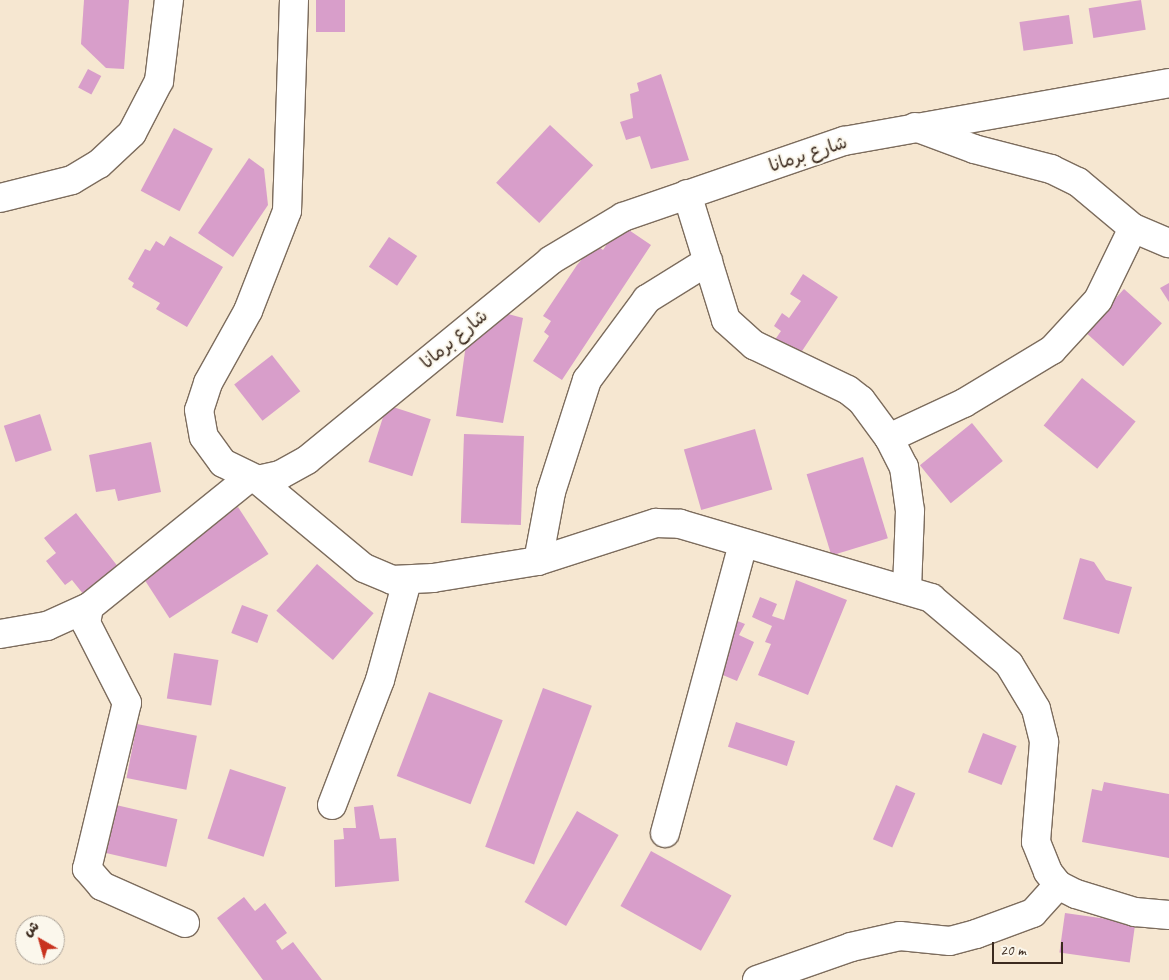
<!DOCTYPE html>
<meta charset="utf-8">
<style>
body{margin:0}
#map{position:relative;width:1169px;height:980px;overflow:hidden;background:#f6e7d1;font-family:Caveat,"Playpen Sans Arabic",sans-serif}
div>[style]{position:absolute}
[style*='--x']{left:calc(var(--x)*1px);top:calc(var(--y)*1px);width:calc(var(--w)*1px);rotate:calc(var(--a)*1deg)}
.building>*{inset:0;background:#d89eca;transform-origin:0 0}
.roads{filter:drop-shadow(1px 0 #7c6c5d) drop-shadow(-1px 0 #7c6c5d) drop-shadow(0 1px #7c6c5d) drop-shadow(0 -1px #7c6c5d)}
.minor>*{height:28px;margin:-14px;padding:0 14px;transform-origin:14px;border-radius:14px;background:#fff}
span{translate:-50% -50%;white-space:nowrap;text-align:center;line-height:1.15;-webkit-text-stroke:4px #fbf7ec;paint-order:stroke}
.street-label{font-size:18px;color:#3b2a1e}
.north{position:absolute;left:15px;top:915px;width:50px;height:50px;box-sizing:border-box;background:#fbf7ec;border:1px solid #aea59a;border-radius:50%;rotate:322deg;font-size:14px;font-weight:700;line-height:20px;text-align:center;color:#3b2a1e}
.north::after{content:'';display:block;margin:auto;width:18px;height:22px;background:#c8321e;clip-path:polygon(50% 0,100% 100%,50% 72%,0 100%)}
.scale{position:absolute;left:992px;top:942px;width:71px;height:22px;box-sizing:border-box;border:2px solid #3b2a1e;border-top:0;padding-left:6px;font-size:15px;line-height:18px;white-space:nowrap;color:#3b2a1e;-webkit-text-stroke:4px #fbf7ec;paint-order:stroke}
</style>
<div id="map">
<div class="building">
<div style="clip-path:polygon(84px 0,129px 0,124px 69px,106px 68px,81px 44px)"></div>
<div style="left:316px;top:0;width:29px;height:32px"></div>
<div style="left:1141px;top:0;width:30px;height:53px;rotate:81deg"></div>
<div style="left:1069px;top:15px;width:29px;height:50px;rotate:82deg"></div>
<div style="left:88px;top:69px;width:15px;height:21px;rotate:28deg"></div>
<div style="clip-path:polygon(661px 74px,689px 160px,651px 169px,640px 136px,626px 140px,620px 122px,633px 118px,630px 94px,639px 91px,637px 83px)"></div>
<div style="left:550px;top:125px;width:59px;height:79px;rotate:43deg"></div>
<div style="left:174px;top:128px;width:44px;height:71px;rotate:28deg"></div>
<div style="clip-path:polygon(249px 158px,264px 169px,268px 205px,233px 257px,198px 233px)"></div>
<div style="clip-path:polygon(620px 224px,651px 245px,562px 380px,533px 361px,549px 336px,544px 332px,551px 321px,543px 316px,577px 265px,595px 244px,603px 250px)"></div>
<div style="clip-path:polygon(170px 236px,223px 267px,187px 327px,156px 309px,160px 303px,132px 287px,134px 283px,128px 279px,145px 249px,150px 251px,156px 241px,164px 246px)"></div>
<div style="left:389px;top:237px;width:34px;height:36px;rotate:34deg"></div>
<div style="clip-path:polygon(803px 274px,838px 297px,796px 360px,772px 344px,781px 331px,774px 326px,782px 313px,789px 318px,801px 301px,790px 294px)"></div>
<div style="clip-path:polygon(1169px 283px,1169px 302px,1160px 288px)"></div>
<div style="left:1124px;top:289px;width:51px;height:58px;rotate:42deg"></div>
<div style="clip-path:polygon(496px 311px,523px 318px,503px 423px,456px 416px,467px 337px)"></div>
<div style="left:272px;top:355px;width:46px;height:48px;rotate:52deg"></div>
<div style="left:1082px;top:378px;width:69px;height:61px;rotate:39deg"></div>
<div style="left:387px;top:405px;width:46px;height:60px;rotate:18deg"></div>
<div style="left:40px;top:414px;width:38px;height:38px;rotate:72deg"></div>
<div style="left:972px;top:423px;width:49px;height:67px;rotate:51deg"></div>
<div style="left:755px;top:429px;width:63px;height:74px;rotate:74deg"></div>
<div style="left:464px;top:434px;width:60px;height:89px;rotate:2deg"></div>
<div style="clip-path:polygon(151px 442px,161px 492px,118px 501px,115px 489px,96px 492px,89px 455px)"></div>
<div style="left:863px;top:457px;width:85px;height:59px;rotate:73deg"></div>
<div style="left:238px;top:507px;width:56px;height:118px;rotate:57deg"></div>
<div style="clip-path:polygon(76px 513px,119px 568px,84px 595px,72px 580px,65px 585px,46px 561px,56px 553px,44px 538px)"></div>
<div style="clip-path:polygon(1080px 558px,1094px 562px,1106px 580px,1132px 587px,1119px 634px,1063px 619px)"></div>
<div style="left:317px;top:564px;width:75px;height:62px;rotate:41deg"></div>
<div style="clip-path:polygon(796px 580px,847px 600px,808px 695px,758px 675px,771px 644px,765px 642px,772px 626px,752px 617px,760px 597px,777px 604px,772px 616px,784px 620px)"></div>
<div style="left:242px;top:605px;width:28px;height:30px;rotate:21deg"></div>
<div style="clip-path:polygon(735px 620px,745px 624px,739px 635px,754px 642px,737px 681px,718px 673px)"></div>
<div style="left:174px;top:653px;width:45px;height:46px;rotate:9deg"></div>
<div style="left:543px;top:688px;width:52px;height:169px;rotate:20deg"></div>
<div style="left:429px;top:692px;width:79px;height:90px;rotate:21deg"></div>
<div style="left:736px;top:722px;width:62px;height:26px;rotate:18deg"></div>
<div style="left:137px;top:724px;width:61px;height:55px;rotate:11deg"></div>
<div style="left:983px;top:733px;width:36px;height:42px;rotate:21deg"></div>
<div style="left:230px;top:769px;width:59px;height:73px;rotate:18deg"></div>
<div style="clip-path:polygon(1104px 782px,1169px 794px,1169px 858px,1082px 842px,1092px 789px,1102px 791px)"></div>
<div style="left:896px;top:785px;width:21px;height:59px;rotate:23deg"></div>
<div style="left:116px;top:805px;width:63px;height:49px;rotate:13deg"></div>
<div style="clip-path:polygon(373px 805px,380px 839px,396px 838px,399px 881px,335px 887px,334px 840px,344px 839px,343px 828px,356px 828px,354px 807px)"></div>
<div style="left:577px;top:811px;width:48px;height:105px;rotate:30deg"></div>
<div style="left:651px;top:851px;width:92px;height:63px;rotate:29deg"></div>
<div style="clip-path:polygon(244px 897px,255px 911px,265px 903px,287px 933px,276px 941px,282px 950px,293px 942px,322px 980px,263px 980px,217px 918px)"></div>
<div style="left:1065px;top:913px;width:71px;height:40px;rotate:8deg"></div>
</div>
<div class="roads">
<div class="minor">
<div style="--x:294;--y:0;--w:211;--a:91.9"></div>
<div style="--x:287;--y:211;--w:107;--a:111.3"></div>
<div style="--x:248;--y:311;--w:82;--a:119.1"></div>
<div style="--x:208;--y:383;--w:28;--a:108"></div>
<div style="--x:199;--y:410;--w:27;--a:80"></div>
<div style="--x:204;--y:437;--w:32;--a:54"></div>
<div style="--x:223;--y:463;--w:39;--a:26"></div>
<div style="--x:258;--y:480;--w:23;--a:-13"></div>
<div style="--x:280;--y:475;--w:31;--a:-29"></div>
<div style="--x:307;--y:460;--w:315;--a:-39.3"></div>
<div style="--x:551;--y:260;--w:84;--a:-30.8"></div>
<div style="--x:623;--y:217;--w:234;--a:-19"></div>
<div style="--x:844;--y:141;--w:330;--a:-10.1"></div>
<div style="--x:915;--y:127;--w:63;--a:20.4"></div>
<div style="--x:974;--y:149;--w:80;--a:14.6"></div>
<div style="--x:1051;--y:169;--w:30;--a:26"></div>
<div style="--x:1078;--y:182;--w:72;--a:39.9"></div>
<div style="--x:1133;--y:228;--w:39;--a:23"></div>
<div style="--x:687;--y:194;--w:132;--a:72.8"></div>
<div style="--x:726;--y:320;--w:38;--a:42"></div>
<div style="--x:754;--y:345;--w:104;--a:25.6"></div>
<div style="--x:848;--y:390;--w:16;--a:38"></div>
<div style="--x:861;--y:400;--w:47;--a:53.6"></div>
<div style="--x:889;--y:438;--w:33;--a:63"></div>
<div style="--x:904;--y:467;--w:44;--a:82.2"></div>
<div style="--x:910;--y:511;--w:77;--a:92.2"></div>
<div style="--x:0;--y:198;--w:74;--a:-14"></div>
<div style="--x:72;--y:180;--w:31;--a:-31"></div>
<div style="--x:99;--y:164;--w:45;--a:-43.2"></div>
<div style="--x:132;--y:133;--w:59;--a:-62.6"></div>
<div style="--x:159;--y:81;--w:82;--a:-83"></div>
<div style="--x:889;--y:438;--w:83;--a:-25"></div>
<div style="--x:964;--y:403;--w:103;--a:-31.1"></div>
<div style="--x:1052;--y:350;--w:68;--a:-47.4"></div>
<div style="--x:1098;--y:300;--w:80;--a:-64.1"></div>
<div style="--x:258;--y:480;--w:138;--a:39.7"></div>
<div style="--x:364;--y:568;--w:30;--a:23"></div>
<div style="--x:392;--y:580;--w:41;--a:-2.8"></div>
<div style="--x:433;--y:578;--w:106;--a:-9.2"></div>
<div style="--x:538;--y:561;--w:124;--a:-17.9"></div>
<div style="--x:656;--y:523;--w:24;--a:2"></div>
<div style="--x:680;--y:524;--w:262;--a:16.4"></div>
<div style="--x:931;--y:598;--w:102;--a:40.2"></div>
<div style="--x:1009;--y:664;--w:52;--a:59"></div>
<div style="--x:1036;--y:709;--w:34;--a:76"></div>
<div style="--x:1044;--y:742;--w:100;--a:94.6"></div>
<div style="--x:1036;--y:842;--w:32;--a:68"></div>
<div style="--x:1048;--y:872;--w:16;--a:52"></div>
<div style="--x:1058;--y:885;--w:20;--a:27"></div>
<div style="--x:1076;--y:894;--w:62;--a:17"></div>
<div style="--x:1135;--y:912;--w:34;--a:5"></div>
<div style="--x:538;--y:561;--w:70;--a:-79.3"></div>
<div style="--x:551;--y:492;--w:118;--a:-72.2"></div>
<div style="--x:587;--y:380;--w:101;--a:-53.5"></div>
<div style="--x:647;--y:299;--w:72;--a:-31.9"></div>
<div style="--x:0;--y:634;--w:48;--a:-9.7"></div>
<div style="--x:47;--y:626;--w:46;--a:-24.3"></div>
<div style="--x:332;--y:805;--w:134;--a:-69"></div>
<div style="--x:380;--y:680;--w:103;--a:-74.7"></div>
<div style="--x:665;--y:833;--w:299;--a:-74.9"></div>
<div style="--x:185;--y:923;--w:91;--a:-156"></div>
<div style="--x:102;--y:886;--w:23;--a:-131"></div>
<div style="--x:87;--y:869;--w:171;--a:-76.5"></div>
<div style="--x:127;--y:703;--w:90;--a:-117.1"></div>
<div style="--x:86;--y:623;--w:16;--a:-79"></div>
<div style="--x:89;--y:607;--w:206;--a:-38.9"></div>
<div style="--x:757;--y:980;--w:100;--a:-19.3"></div>
<div style="--x:851;--y:947;--w:50;--a:-12.7"></div>
<div style="--x:900;--y:936;--w:50;--a:5.7"></div>
<div style="--x:950;--y:941;--w:27;--a:-15"></div>
<div style="--x:976;--y:934;--w:61;--a:-20.2"></div>
<div style="--x:1033;--y:913;--w:38;--a:-48"></div>
</div>
</div>
<div class="street-label">
<span style="left:808px;top:154px;rotate:-18deg">شارع برمانا</span>
<span style="left:454px;top:339px;rotate:-40deg">شارع برمانا</span>
</div>
<div class="north">ش</div>
<div class="scale">20 m</div>
</div>
